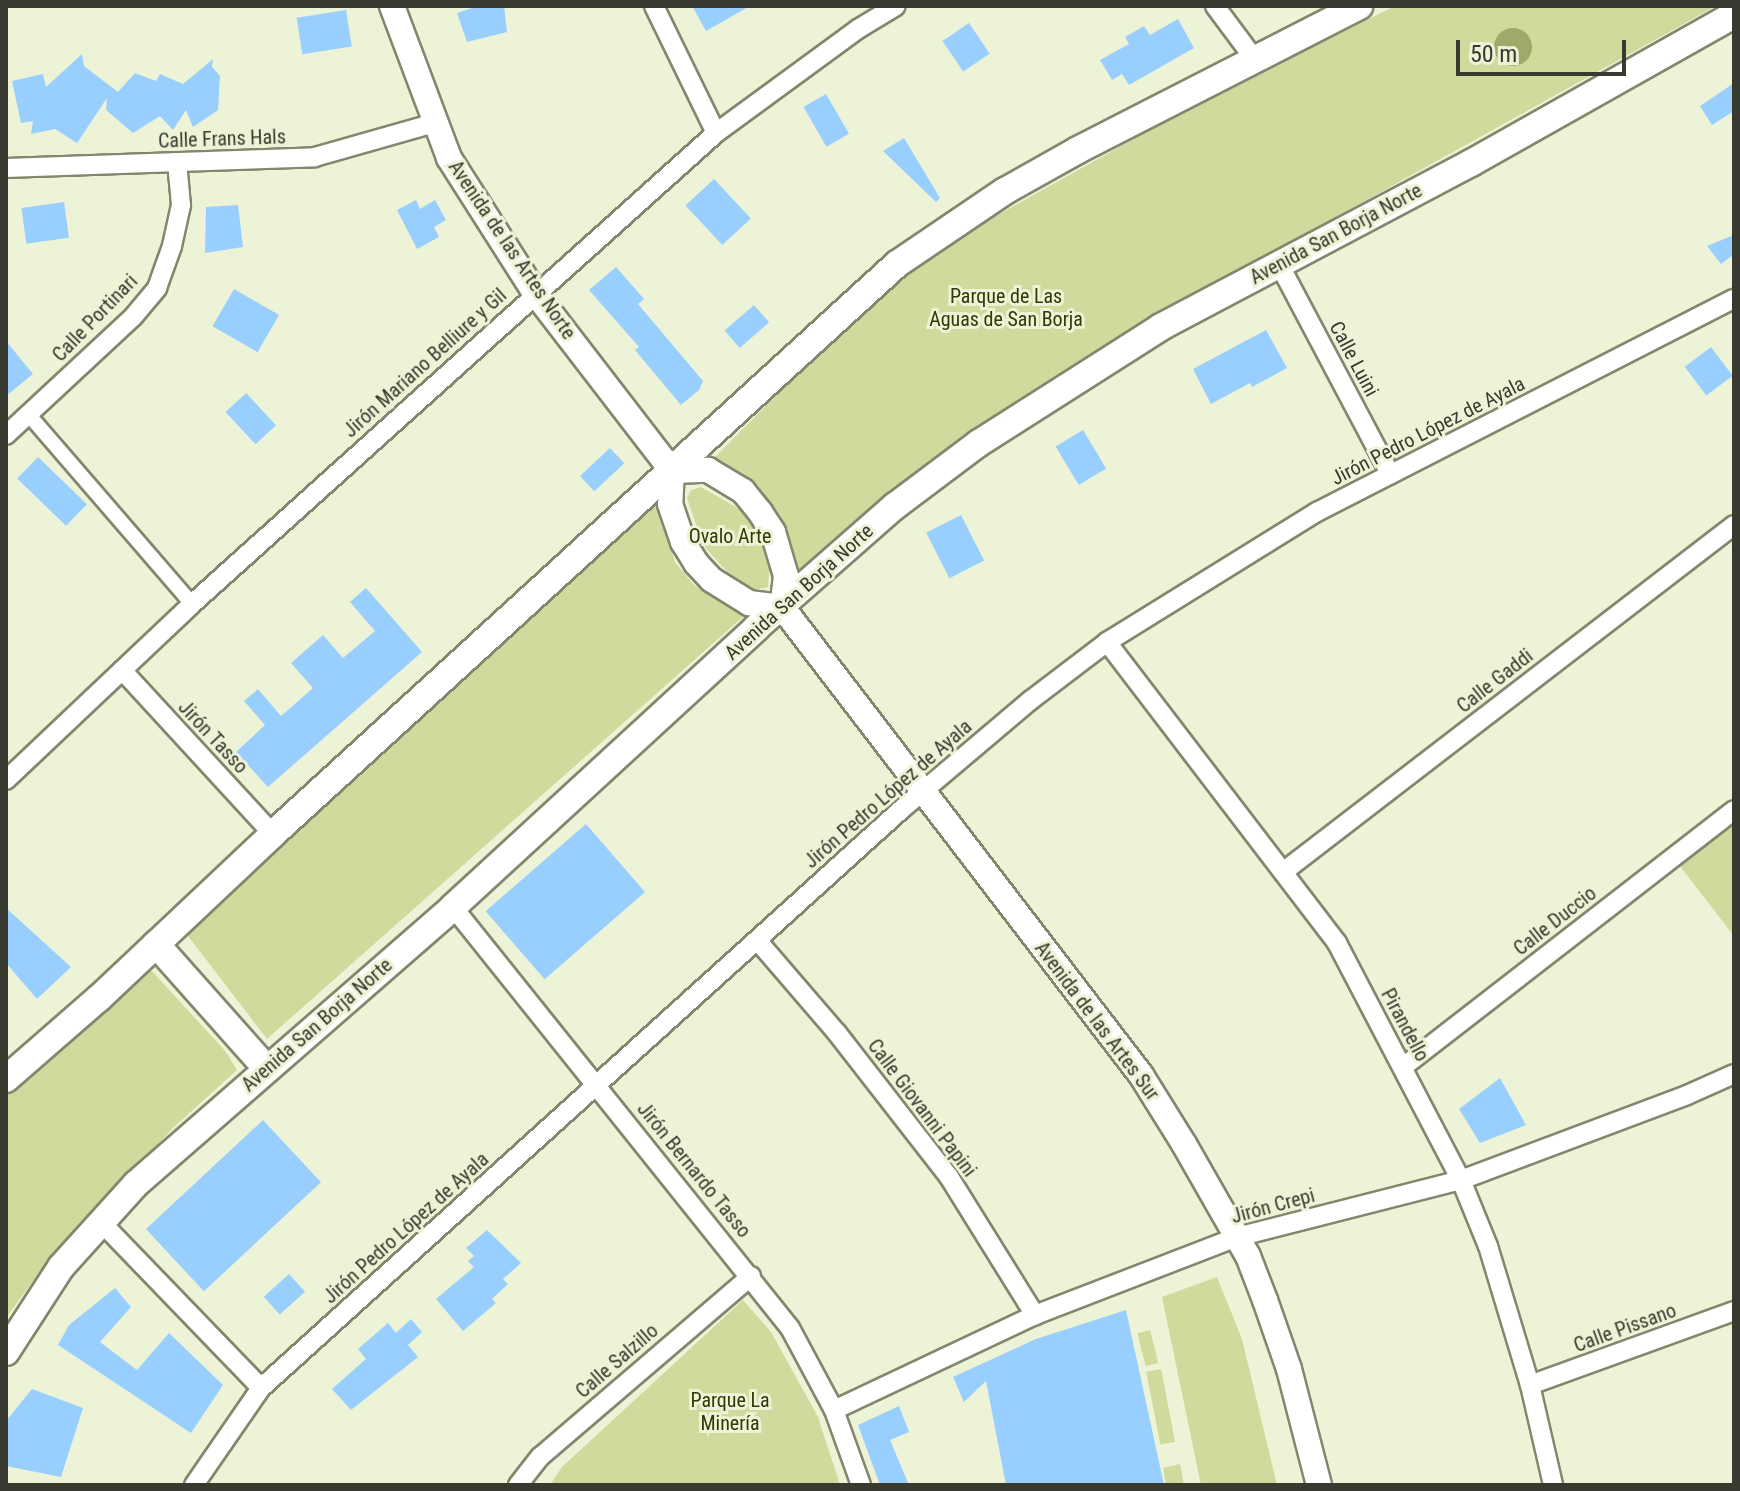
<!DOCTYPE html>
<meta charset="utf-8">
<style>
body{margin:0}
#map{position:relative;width:1740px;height:1491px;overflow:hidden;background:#edf3d6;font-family:"Roboto Condensed",sans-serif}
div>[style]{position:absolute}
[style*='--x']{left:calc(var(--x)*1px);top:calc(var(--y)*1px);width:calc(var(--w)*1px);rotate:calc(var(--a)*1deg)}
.green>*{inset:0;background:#cfda9c;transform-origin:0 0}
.water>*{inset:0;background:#9fa969}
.round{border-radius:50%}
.building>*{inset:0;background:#99cfff;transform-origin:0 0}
.roads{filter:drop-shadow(2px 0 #82876d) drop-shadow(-2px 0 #82876d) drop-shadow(0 2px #82876d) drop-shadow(0 -2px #82876d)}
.pedestrian>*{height:14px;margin:-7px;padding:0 7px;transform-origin:7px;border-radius:7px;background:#fff}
.minor>*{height:18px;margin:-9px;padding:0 9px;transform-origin:9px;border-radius:9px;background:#fff}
.tertiary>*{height:24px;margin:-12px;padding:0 12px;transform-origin:12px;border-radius:12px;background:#fff}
.secondary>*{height:26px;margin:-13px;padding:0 13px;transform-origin:13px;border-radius:13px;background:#fff}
span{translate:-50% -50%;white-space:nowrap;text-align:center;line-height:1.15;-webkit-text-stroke:6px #edf3d6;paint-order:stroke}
.street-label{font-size:20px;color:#383a2f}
.park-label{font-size:20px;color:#323804}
.frame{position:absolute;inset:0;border:8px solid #383a2f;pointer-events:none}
.scale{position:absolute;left:1456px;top:40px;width:170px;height:36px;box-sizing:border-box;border:4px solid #383a2f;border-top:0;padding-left:10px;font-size:24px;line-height:28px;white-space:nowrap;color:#383a2f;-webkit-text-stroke:6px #edf3d6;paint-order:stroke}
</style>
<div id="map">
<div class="green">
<div style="clip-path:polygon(1395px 6px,1716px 6px,1091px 353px,966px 433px,799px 571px,789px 536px,770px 506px,710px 462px,854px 317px,958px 237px,1175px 116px)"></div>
<div style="clip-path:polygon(701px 487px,741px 510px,755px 527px,770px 563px,768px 587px,754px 590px,745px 585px,729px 574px,703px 545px,687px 498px,691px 490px)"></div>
<div style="clip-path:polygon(657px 503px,675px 562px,694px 585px,745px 615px,267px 1039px,185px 932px)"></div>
<div style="clip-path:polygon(1734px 822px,1734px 936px,1679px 865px)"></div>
<div style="clip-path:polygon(152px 971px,226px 1052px,237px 1070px,174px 1127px,46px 1263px,6px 1318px,6px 1088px,138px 976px)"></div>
<div style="clip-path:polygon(1217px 1277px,1242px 1339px,1277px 1485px,1201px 1485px,1162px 1297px)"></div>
<div style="clip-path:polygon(743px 1300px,771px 1332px,818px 1417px,840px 1485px,550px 1485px,562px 1467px)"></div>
<div style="left:1150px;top:1330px;width:34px;height:13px;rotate:76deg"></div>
<div style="left:1161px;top:1369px;width:74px;height:15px;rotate:79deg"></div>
<div style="clip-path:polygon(1180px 1464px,1184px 1485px,1166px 1485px,1163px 1468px)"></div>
</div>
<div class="water">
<div class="round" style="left:1494px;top:28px;width:38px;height:38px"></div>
</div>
<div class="building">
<div style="clip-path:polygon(478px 6px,504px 6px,507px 32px,467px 42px,457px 13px)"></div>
<div style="clip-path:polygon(692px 6px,750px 6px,706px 31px)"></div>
<div style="left:346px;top:10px;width:37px;height:50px;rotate:81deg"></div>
<div style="clip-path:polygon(1178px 19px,1194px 48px,1129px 85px,1122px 74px,1112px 80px,1100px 60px,1129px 44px,1125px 37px,1144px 26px,1150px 35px)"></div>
<div style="left:969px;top:23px;width:37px;height:32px;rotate:56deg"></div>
<div style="clip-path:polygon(82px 54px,84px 66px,118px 92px,135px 73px,156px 81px,160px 74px,183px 84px,213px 59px,212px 67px,220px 76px,218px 110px,193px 127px,186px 110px,173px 130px,160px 116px,133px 133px,106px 110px,107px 98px,77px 143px,55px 129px,31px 134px,33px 121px,21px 123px,12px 81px,43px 74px,46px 87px)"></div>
<div style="clip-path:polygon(1734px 83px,1734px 111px,1712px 125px,1700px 106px)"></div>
<div style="left:826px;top:94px;width:46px;height:26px;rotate:60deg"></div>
<div style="clip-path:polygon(904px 138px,940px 198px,936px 202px,883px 151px)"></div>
<div style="left:714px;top:179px;width:54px;height:39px;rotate:47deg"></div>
<div style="clip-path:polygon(416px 200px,420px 209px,435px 200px,446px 220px,434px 227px,439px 237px,417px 249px,397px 210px)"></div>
<div style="left:64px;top:202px;width:36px;height:43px;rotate:82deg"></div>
<div style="clip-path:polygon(238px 205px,243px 247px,205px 253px,206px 207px)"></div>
<div style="clip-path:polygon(1734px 235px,1734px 254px,1721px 264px,1707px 246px)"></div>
<div style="clip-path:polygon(616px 267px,644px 299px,638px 304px,703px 381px,699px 390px,681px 405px,635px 350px,639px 347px,589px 290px)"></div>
<div style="left:234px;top:289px;width:52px;height:43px;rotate:30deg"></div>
<div style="left:754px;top:305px;width:23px;height:39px;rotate:49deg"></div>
<div style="clip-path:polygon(1266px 330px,1287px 368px,1252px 387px,1250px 383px,1211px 404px,1193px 369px)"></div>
<div style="clip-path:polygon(6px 341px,33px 374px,6px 396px)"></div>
<div style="left:1711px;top:347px;width:36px;height:33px;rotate:53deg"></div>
<div style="left:246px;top:393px;width:44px;height:28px;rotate:47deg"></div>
<div style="left:1083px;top:430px;width:45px;height:32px;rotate:59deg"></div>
<div style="left:610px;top:448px;width:21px;height:41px;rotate:47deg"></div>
<div style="left:38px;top:457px;width:68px;height:30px;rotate:44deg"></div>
<div style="left:961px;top:515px;width:51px;height:39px;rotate:63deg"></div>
<div style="clip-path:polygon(366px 588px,422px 652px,268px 787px,236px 752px,265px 725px,244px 701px,258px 689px,281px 716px,313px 688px,291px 663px,323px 635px,343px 658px,375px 631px,350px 602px)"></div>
<div style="left:586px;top:824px;width:90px;height:133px;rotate:49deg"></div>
<div style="clip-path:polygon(6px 908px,71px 967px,37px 999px,6px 963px)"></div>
<div style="clip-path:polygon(1500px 1078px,1526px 1125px,1480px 1143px,1459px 1109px)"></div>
<div style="left:263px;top:1120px;width:85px;height:160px;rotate:47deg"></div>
<div style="clip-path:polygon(487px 1230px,521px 1263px,503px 1279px,508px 1284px,492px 1299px,496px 1303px,463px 1331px,436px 1299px,474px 1267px,468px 1261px,474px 1256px,466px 1248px)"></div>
<div style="left:289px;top:1274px;width:24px;height:34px;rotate:48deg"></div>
<div style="clip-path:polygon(115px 1288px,131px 1307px,100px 1342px,137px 1370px,169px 1333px,223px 1385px,191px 1433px,58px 1345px,69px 1325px)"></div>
<div style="clip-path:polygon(1126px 1310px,1164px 1485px,1006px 1485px,986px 1381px,964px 1402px,953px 1377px,1036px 1339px)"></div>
<div style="clip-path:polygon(411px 1319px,422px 1332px,408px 1345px,418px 1357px,351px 1410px,332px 1389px,366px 1359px,358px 1349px,388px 1323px,396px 1333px)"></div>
<div style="clip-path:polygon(32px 1389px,83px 1408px,61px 1477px,6px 1466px,6px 1421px)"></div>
<div style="clip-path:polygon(899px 1406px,909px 1432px,890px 1440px,909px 1485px,880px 1485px,858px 1425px)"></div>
</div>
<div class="roads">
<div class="pedestrian">
<div style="--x:29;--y:415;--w:250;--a:49.2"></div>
</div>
<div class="minor">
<div style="--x:654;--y:6;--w:141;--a:64"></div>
<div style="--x:1215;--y:6;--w:64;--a:53.3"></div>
<div style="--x:6;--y:168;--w:309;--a:-2"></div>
<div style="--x:315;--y:157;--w:124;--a:-15.9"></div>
<div style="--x:1279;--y:264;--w:238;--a:62.1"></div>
<div style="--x:6;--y:435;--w:173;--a:-42.9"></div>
<div style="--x:133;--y:317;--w:38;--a:-50"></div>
<div style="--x:157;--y:288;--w:45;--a:-70.3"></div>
<div style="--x:172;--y:246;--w:42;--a:-77.6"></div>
<div style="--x:181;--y:205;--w:43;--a:-95.3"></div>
<div style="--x:1107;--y:642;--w:379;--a:52.6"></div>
<div style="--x:1337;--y:943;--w:267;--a:62.4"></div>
<div style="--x:1461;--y:1180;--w:71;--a:67.8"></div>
<div style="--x:1488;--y:1246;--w:145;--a:73.2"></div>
<div style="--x:1530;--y:1385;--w:103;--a:77"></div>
<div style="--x:122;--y:670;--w:223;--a:47.4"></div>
<div style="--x:6;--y:780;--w:256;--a:-43.4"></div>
<div style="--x:192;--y:604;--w:705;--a:-41.95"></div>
<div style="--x:716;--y:133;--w:176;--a:-36.2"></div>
<div style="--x:858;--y:29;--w:44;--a:-31.2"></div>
<div style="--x:1283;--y:872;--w:569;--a:-37.57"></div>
<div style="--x:453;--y:907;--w:539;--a:51.32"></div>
<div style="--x:790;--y:1328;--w:93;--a:61.8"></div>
<div style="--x:834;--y:1410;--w:80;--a:70.2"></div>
<div style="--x:757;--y:940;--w:123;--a:49.3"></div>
<div style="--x:837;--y:1033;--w:182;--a:52.1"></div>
<div style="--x:949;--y:1177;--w:163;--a:58.1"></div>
<div style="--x:1403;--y:1067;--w:419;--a:-37.8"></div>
<div style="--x:100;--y:1221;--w:232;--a:46"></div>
<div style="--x:1530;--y:1385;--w:217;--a:-19.9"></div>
<div style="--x:834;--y:1410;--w:222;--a:-25.3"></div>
<div style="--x:1035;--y:1315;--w:217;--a:-21.1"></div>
<div style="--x:1237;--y:1237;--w:231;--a:-14.3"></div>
<div style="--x:1461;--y:1180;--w:241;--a:-20.6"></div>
<div style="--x:1687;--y:1095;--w:51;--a:-24.1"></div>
<div style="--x:194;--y:1485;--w:118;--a:-55.4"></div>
<div style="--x:261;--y:1388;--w:865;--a:-42.1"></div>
<div style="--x:903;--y:808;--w:167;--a:-40.2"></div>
<div style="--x:1031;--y:700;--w:96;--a:-37.3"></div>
<div style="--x:1107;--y:642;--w:247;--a:-31.8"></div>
<div style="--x:1317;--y:512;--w:468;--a:-27.1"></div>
<div style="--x:518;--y:1485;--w:36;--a:-52"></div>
<div style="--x:540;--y:1457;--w:278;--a:-40.6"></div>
</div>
<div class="tertiary">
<div style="--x:392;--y:6;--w:162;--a:69.4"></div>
<div style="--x:449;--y:158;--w:160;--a:57.5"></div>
<div style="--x:535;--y:293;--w:225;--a:52.4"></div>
<div style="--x:672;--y:471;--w:33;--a:93"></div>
<div style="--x:670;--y:504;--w:40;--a:71.1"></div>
<div style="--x:683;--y:542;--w:25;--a:58"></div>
<div style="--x:696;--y:563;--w:23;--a:47"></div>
<div style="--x:712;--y:580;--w:44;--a:31.9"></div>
<div style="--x:749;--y:603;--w:33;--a:7"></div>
<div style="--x:672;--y:471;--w:36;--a:-2"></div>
<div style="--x:708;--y:470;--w:41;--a:31"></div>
<div style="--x:743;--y:491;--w:27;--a:51"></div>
<div style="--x:760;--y:512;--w:24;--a:57"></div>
<div style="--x:773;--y:532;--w:46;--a:73.5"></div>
<div style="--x:786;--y:576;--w:31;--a:97"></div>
<div style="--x:782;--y:607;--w:590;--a:52.51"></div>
<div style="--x:1141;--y:1075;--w:81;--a:58.1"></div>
<div style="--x:1184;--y:1144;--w:129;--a:60.3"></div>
<div style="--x:1248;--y:1256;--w:47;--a:68.9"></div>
<div style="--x:1265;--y:1300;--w:73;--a:70.8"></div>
<div style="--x:1289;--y:1369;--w:120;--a:75.5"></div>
</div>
<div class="secondary">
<div style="--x:156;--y:944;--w:166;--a:48.4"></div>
<div style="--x:6;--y:1079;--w:123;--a:-41.1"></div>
<div style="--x:99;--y:998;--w:239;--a:-43.3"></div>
<div style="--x:273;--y:834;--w:845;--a:-42.41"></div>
<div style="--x:897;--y:264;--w:130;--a:-34.1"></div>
<div style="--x:1005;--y:191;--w:84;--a:-29.3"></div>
<div style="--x:1078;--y:150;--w:316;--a:-27.1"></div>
<div style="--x:6;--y:1352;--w:101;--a:-57.1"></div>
<div style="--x:61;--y:1267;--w:112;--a:-47.9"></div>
<div style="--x:136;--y:1184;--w:421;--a:-41.1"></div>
<div style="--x:453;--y:907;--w:412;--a:-42.6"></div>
<div style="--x:756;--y:628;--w:185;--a:-41.3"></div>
<div style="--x:895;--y:506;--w:105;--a:-36.9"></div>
<div style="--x:979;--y:443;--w:216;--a:-32.5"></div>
<div style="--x:1161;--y:327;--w:351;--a:-27.9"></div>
<div style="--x:1471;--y:163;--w:302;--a:-29.4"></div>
</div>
</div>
<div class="street-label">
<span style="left:222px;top:139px;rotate:-2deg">Calle Frans Hals</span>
<span style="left:1336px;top:234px;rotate:-28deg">Avenida San Borja Norte</span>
<span style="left:512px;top:250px;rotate:56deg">Avenida de las Artes Norte</span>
<span style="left:95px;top:318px;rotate:-46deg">Calle Portinari</span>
<span style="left:1354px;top:359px;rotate:62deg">Calle Luini</span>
<span style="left:425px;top:363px;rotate:-42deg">Jirón Mariano Belliure y Gil</span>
<span style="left:1428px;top:431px;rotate:-27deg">Jirón Pedro López de Ayala</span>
<span style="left:799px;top:592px;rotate:-42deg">Avenida San Borja Norte</span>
<span style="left:1495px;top:681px;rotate:-38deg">Calle Gaddi</span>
<span style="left:213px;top:737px;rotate:47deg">Jirón Tasso</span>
<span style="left:888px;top:794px;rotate:-41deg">Jirón Pedro López de Ayala</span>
<span style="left:1555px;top:921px;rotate:-38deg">Calle Duccio</span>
<span style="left:1097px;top:1021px;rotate:53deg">Avenida de las Artes Sur</span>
<span style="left:317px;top:1025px;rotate:-41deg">Avenida San Borja Norte</span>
<span style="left:1405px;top:1025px;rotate:62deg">Pirandello</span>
<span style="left:922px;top:1108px;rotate:53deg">Calle Giovanni Papini</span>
<span style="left:694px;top:1170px;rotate:51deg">Jirón Bernardo Tasso</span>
<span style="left:1273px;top:1206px;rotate:-15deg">Jirón Crepi</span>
<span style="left:406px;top:1228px;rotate:-42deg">Jirón Pedro López de Ayala</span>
<span style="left:1625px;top:1328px;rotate:-20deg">Calle Pissano</span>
<span style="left:617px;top:1361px;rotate:-41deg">Calle Salzillo</span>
</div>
<div class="park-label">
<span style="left:1006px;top:308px">Parque de Las<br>Aguas de San Borja</span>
<span style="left:730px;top:536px">Ovalo Arte</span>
<span style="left:730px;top:1412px">Parque La<br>Minería</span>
</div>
<div class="frame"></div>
<div class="scale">50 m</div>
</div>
